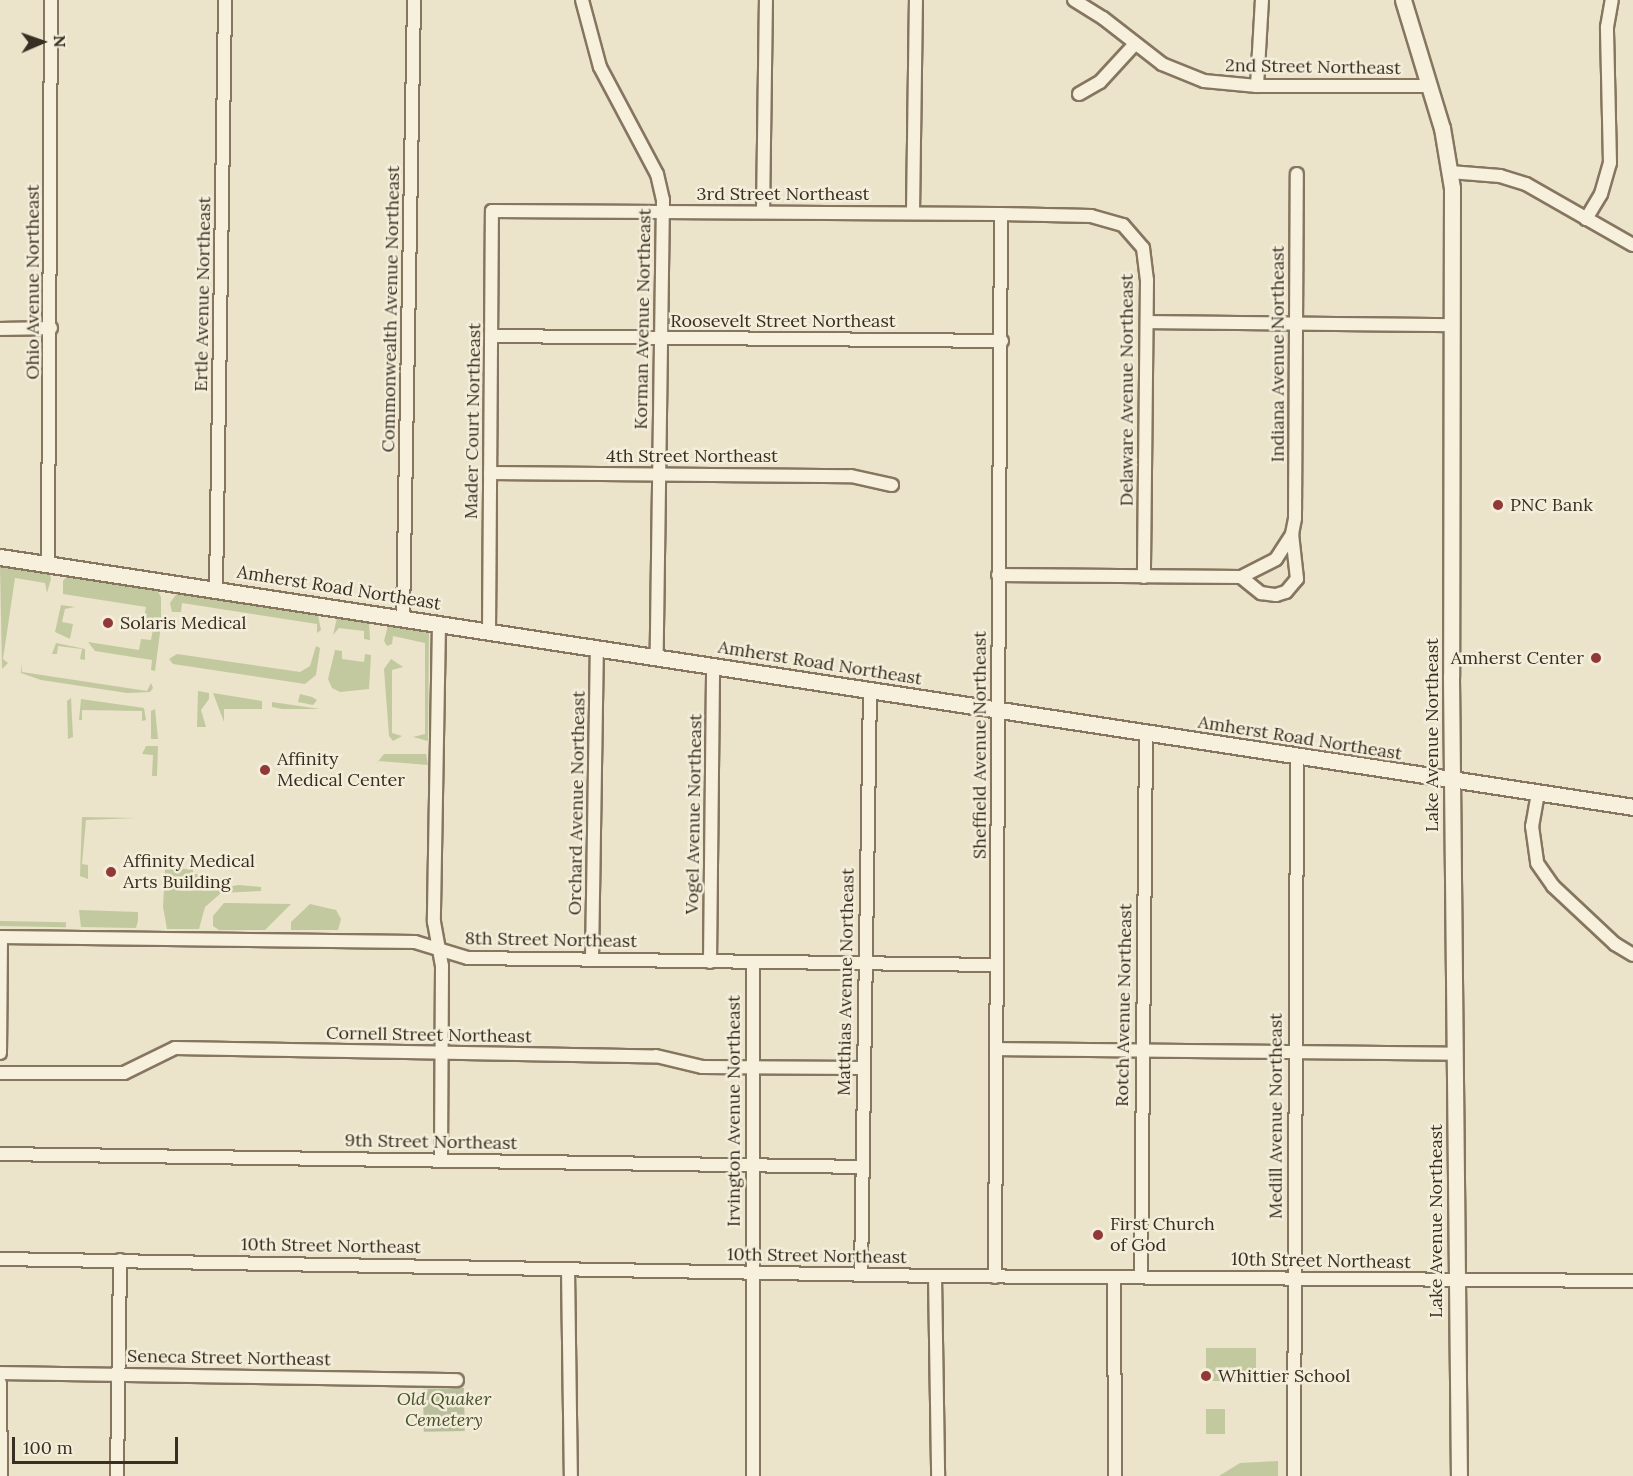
<!DOCTYPE html>
<style>
body{margin:0}
#map{position:relative;width:1633px;height:1476px;overflow:hidden;background:#ebe3ca;font-family:Lora,serif}
div>[style]{position:absolute}
[style*='--x']{left:calc(var(--x)*1px);top:calc(var(--y)*1px);width:calc(var(--w)*1px);rotate:calc(var(--a)*1deg)}
.green>*{inset:0;background:#c2c99f;transform-origin:0 0}
.cemetery>*{inset:0;background:#b9bf9d;transform-origin:0 0}
.roads{filter:drop-shadow(2px 0 #867660) drop-shadow(-2px 0 #867660) drop-shadow(0 2px #867660) drop-shadow(0 -2px #867660)}
.minor>*{height:12px;margin:-6px;padding:0 6px;transform-origin:6px;border-radius:6px;background:#f6f0dd}
.tertiary>*{height:15px;margin:-7.5px;padding:0 7.5px;transform-origin:7.5px;border-radius:7.5px;background:#f6f0dd}
.dots>*{width:16px;height:16px;translate:-50% -50%;box-sizing:border-box;border:3px solid #f3edd9;border-radius:50%}
span{translate:-50% -50%;white-space:nowrap;text-align:center;line-height:1.15;-webkit-text-stroke:5px #f3edd9;paint-order:stroke}
.street-label{font-size:18px;color:#382e22}
.poi-label{font-size:18px;color:#382e22}
.left{translate:0 -50%;text-align:left}
.right{translate:-100% -50%;text-align:right}
.park-label{font-size:18px;color:#47532b;font-style:italic}
.north{position:absolute;left:12px;top:12px;width:60px;height:60px;-webkit-text-stroke:4px #f3edd9;paint-order:stroke;rotate:88deg;font-size:16px;font-weight:700;line-height:24px;text-align:center;color:#382e22}
.north::after{content:'';display:block;margin:auto;width:21px;height:27px;background:#382e22;clip-path:polygon(50% 0,100% 100%,50% 72%,0 100%)}
.scale{position:absolute;left:12px;top:1437px;width:166px;height:27px;box-sizing:border-box;border:3px solid #382e22;border-top:0;padding-left:8px;font-size:18px;line-height:21px;white-space:nowrap;color:#382e22;-webkit-text-stroke:4px #f3edd9;paint-order:stroke}
</style>
<div id="map">
<div class="green">
<div style="clip-path:polygon(0 566px,50px 574px,51px 579px,47px 593px,45px 583px,15px 578px,3px 659px,8px 663px,2px 669px)"></div>
<div style="clip-path:polygon(67px 576px,157px 590px,161px 597px,161px 625px,155px 671px,151px 670px,152px 660px,95px 651px,88px 642px,139px 650px,141px 639px,151px 640px,154px 624px,143px 622px,146px 607px,63px 594px,63px 581px)"></div>
<div style="clip-path:polygon(177px 593px,318px 615px,321px 630px,317px 633px,317px 624px,182px 603px,181px 612px,172px 612px,170px 603px)"></div>
<div style="clip-path:polygon(61px 605px,75px 607px,65px 609px,62px 622px,73px 624px,70px 639px,55px 632px)"></div>
<div style="clip-path:polygon(337px 618px,369px 622px,370px 640px,364px 639px,364px 631px,339px 628px,333px 635px)"></div>
<div style="clip-path:polygon(388px 625px,429px 633px,428px 741px,413px 737px,425px 734px,425px 643px,393px 636px,392px 644px,387px 646px,384px 641px)"></div>
<div style="clip-path:polygon(56px 643px,85px 649px,85px 660px,80px 659px,82px 649px,58px 646px,57px 654px,52px 654px)"></div>
<div style="clip-path:polygon(316px 646px,320px 648px,316px 675px,305px 684px,173px 664px,169px 659px,177px 654px,300px 672px,310px 666px)"></div>
<div style="clip-path:polygon(335px 650px,342px 651px,342px 659px,364px 662px,365px 654px,371px 655px,369px 689px,340px 692px,332px 688px,328px 679px)"></div>
<div style="clip-path:polygon(391px 659px,403px 667px,392px 670px,392px 733px,402px 736px,393px 741px,389px 736px,384px 669px)"></div>
<div style="clip-path:polygon(21px 663px,22px 672px,147px 691px,151px 683px,153px 688px,150px 692px,127px 693px,41px 680px,21px 673px)"></div>
<div style="clip-path:polygon(198px 691px,209px 693px,209px 699px,201px 710px,206px 727px,197px 727px)"></div>
<div style="clip-path:polygon(213px 693px,262px 701px,262px 709px,224px 709px,224px 722px)"></div>
<div style="clip-path:polygon(300px 694px,312px 697px,317px 700px,313px 705px,298px 702px)"></div>
<div style="clip-path:polygon(71px 698px,73px 737px,68px 739px,67px 701px)"></div>
<div style="clip-path:polygon(81px 699px,144px 708px,146px 720px,142px 721px,142px 711px,82px 710px,82px 720px,79px 720px)"></div>
<div style="clip-path:polygon(272px 702px,320px 709px,282px 709px,272px 707px)"></div>
<div style="clip-path:polygon(155px 709px,158px 739px,151px 739px,151px 711px)"></div>
<div style="clip-path:polygon(146px 746px,158px 746px,157px 776px,152px 776px,153px 755px,142px 754px)"></div>
<div style="clip-path:polygon(384px 754px,426px 754px,428px 765px,379px 761px,376px 764px)"></div>
<div style="clip-path:polygon(82px 817px,136px 818px,86px 820px,82px 864px,88px 865px,88px 879px,80px 876px)"></div>
<div style="clip-path:polygon(165px 869px,193px 869px,193px 874px,208px 874px,209px 879px,228px 879px,228px 887px,239px 885px,261px 887px,261px 891px,221px 893px,205px 907px,199px 929px,167px 929px,163px 907px)"></div>
<div style="clip-path:polygon(224px 903px,229px 903px,291px 904px,265px 930px,219px 930px,213px 926px,213px 916px)"></div>
<div style="clip-path:polygon(310px 904px,336px 910px,341px 919px,338px 930px,291px 930px,291px 922px)"></div>
<div style="clip-path:polygon(79px 910px,138px 912px,138px 921px,136px 928px,81px 927px)"></div>
<div style="left:0;top:921px;width:66px;height:5px;rotate:1deg"></div>
<div style="left:1256px;top:1348px;width:33px;height:50px;rotate:90deg"></div>
<div style="left:1206px;top:1409px;width:19px;height:25px"></div>
<div style="clip-path:polygon(1278px 1461px,1278px 1476px,1219px 1476px,1240px 1463px)"></div>
</div>
<div class="cemetery">
<div style="left:464px;top:1388px;width:43px;height:41px;rotate:89deg"></div>
</div>
<div class="roads">
<div class="minor">
<div style="--x:582;--y:0;--w:69;--a:75"></div>
<div style="--x:600;--y:67;--w:121;--a:62"></div>
<div style="--x:657;--y:174;--w:27;--a:77"></div>
<div style="--x:663;--y:200;--w:457;--a:90.8"></div>
<div style="--x:1074;--y:0;--w:34;--a:32"></div>
<div style="--x:1103;--y:18;--w:75;--a:37.9"></div>
<div style="--x:1162;--y:64;--w:45;--a:22"></div>
<div style="--x:1204;--y:81;--w:53;--a:5.4"></div>
<div style="--x:1257;--y:86;--w:172;--a:0"></div>
<div style="--x:1257;--y:86;--w:86;--a:-86.7"></div>
<div style="--x:1079;--y:94;--w:24;--a:-30"></div>
<div style="--x:1100;--y:82;--w:52;--a:-47.4"></div>
<div style="--x:1450;--y:172;--w:50;--a:4.6"></div>
<div style="--x:1500;--y:176;--w:27;--a:17"></div>
<div style="--x:1526;--y:184;--w:123;--a:29.7"></div>
<div style="--x:763;--y:212;--w:212;--a:-89.2"></div>
<div style="--x:913;--y:212;--w:212;--a:-89.2"></div>
<div style="--x:1586;--y:219;--w:29;--a:-59"></div>
<div style="--x:1601;--y:194;--w:32;--a:-74"></div>
<div style="--x:1610;--y:163;--w:136;--a:-91.3"></div>
<div style="--x:1607;--y:27;--w:27;--a:-80"></div>
<div style="--x:1147;--y:322;--w:305;--a:0.6"></div>
<div style="--x:0;--y:329;--w:51;--a:-1.1"></div>
<div style="--x:491;--y:336;--w:511;--a:0.56"></div>
<div style="--x:490;--y:473;--w:361;--a:0.5"></div>
<div style="--x:851;--y:476;--w:42;--a:12.4"></div>
<div style="--x:48;--y:564;--w:564;--a:-89.7"></div>
<div style="--x:998;--y:575;--w:243;--a:0.5"></div>
<div style="--x:1241;--y:577;--w:26;--a:39"></div>
<div style="--x:1261;--y:593;--w:15;--a:8"></div>
<div style="--x:1276;--y:595;--w:10;--a:-17"></div>
<div style="--x:1286;--y:592;--w:17;--a:-50"></div>
<div style="--x:1297;--y:579;--w:45;--a:-96.3"></div>
<div style="--x:1241;--y:577;--w:39;--a:-27"></div>
<div style="--x:1276;--y:559;--w:30;--a:-57"></div>
<div style="--x:1292;--y:534;--w:16;--a:-79"></div>
<div style="--x:1295;--y:518;--w:344;--a:-89.7"></div>
<div style="--x:216;--y:589;--w:589;--a:-89.12"></div>
<div style="--x:403;--y:618;--w:618;--a:-88.98"></div>
<div style="--x:439;--y:624;--w:298;--a:91"></div>
<div style="--x:434;--y:922;--w:45;--a:79.7"></div>
<div style="--x:442;--y:966;--w:193;--a:90.3"></div>
<div style="--x:489;--y:631;--w:420;--a:-89.6"></div>
<div style="--x:492;--y:211;--w:509;--a:0.34"></div>
<div style="--x:1001;--y:214;--w:90;--a:1.3"></div>
<div style="--x:1091;--y:216;--w:33;--a:16"></div>
<div style="--x:1123;--y:225;--w:30;--a:49"></div>
<div style="--x:1143;--y:248;--w:32;--a:83"></div>
<div style="--x:1147;--y:280;--w:297;--a:90.6"></div>
<div style="--x:1538;--y:793;--w:34;--a:100"></div>
<div style="--x:1532;--y:826;--w:37;--a:82"></div>
<div style="--x:1537;--y:863;--w:28;--a:55"></div>
<div style="--x:1553;--y:886;--w:85;--a:43.1"></div>
<div style="--x:1615;--y:944;--w:21;--a:31"></div>
<div style="--x:0;--y:937;--w:415;--a:0.7"></div>
<div style="--x:415;--y:942;--w:55;--a:16.8"></div>
<div style="--x:468;--y:958;--w:529;--a:0.76"></div>
<div style="--x:592;--y:959;--w:311;--a:-89.1"></div>
<div style="--x:710;--y:962;--w:296;--a:-89.4"></div>
<div style="--x:753;--y:962;--w:514;--a:90"></div>
<div style="--x:996;--y:1049;--w:458;--a:0.6"></div>
<div style="--x:0;--y:1053;--w:116;--a:-89.5"></div>
<div style="--x:0;--y:1073;--w:124;--a:0"></div>
<div style="--x:124;--y:1073;--w:57;--a:-26.1"></div>
<div style="--x:175;--y:1048;--w:481;--a:1"></div>
<div style="--x:656;--y:1056;--w:47;--a:13.4"></div>
<div style="--x:702;--y:1067;--w:161;--a:0.4"></div>
<div style="--x:0;--y:1154;--w:862;--a:0.86"></div>
<div style="--x:0;--y:1259;--w:935;--a:1.04"></div>
<div style="--x:935;--y:1276;--w:698;--a:0.41"></div>
<div style="--x:568;--y:1270;--w:206;--a:89.2"></div>
<div style="--x:861;--y:1275;--w:585;--a:-89.12"></div>
<div style="--x:935;--y:1276;--w:200;--a:89.1"></div>
<div style="--x:995;--y:1277;--w:1063;--a:-89.68"></div>
<div style="--x:1114;--y:1277;--w:199;--a:89.7"></div>
<div style="--x:1141;--y:1277;--w:544;--a:-89.47"></div>
<div style="--x:0;--y:1373;--w:457;--a:0.9"></div>
<div style="--x:0;--y:1383;--w:93;--a:89.4"></div>
<div style="--x:117;--y:1476;--w:216;--a:-89.2"></div>
<div style="--x:1294;--y:1476;--w:719;--a:-89.76"></div>
</div>
<div class="tertiary">
<div style="--x:1403;--y:0;--w:134;--a:73.1"></div>
<div style="--x:1442;--y:128;--w:61;--a:80.5"></div>
<div style="--x:1452;--y:188;--w:489;--a:90.1"></div>
<div style="--x:1451;--y:677;--w:799;--a:89.43"></div>
<div style="--x:0;--y:557;--w:1652;--a:8.7"></div>
</div>
</div>
<div class="dots">
<div style="left:1498px;top:505px;background:#903936"></div>
<div style="left:108px;top:623px;background:#903936"></div>
<div style="left:1596px;top:658px;background:#903936"></div>
<div style="left:265px;top:770px;background:#903936"></div>
<div style="left:111px;top:872px;background:#903936"></div>
<div style="left:1098px;top:1235px;background:#903936"></div>
<div style="left:1206px;top:1376px;background:#903936"></div>
</div>
<div class="street-label">
<span style="left:1313px;top:67px;rotate:1deg">2nd Street Northeast</span>
<span style="left:783px;top:194px">3rd Street Northeast</span>
<span style="left:33px;top:282px;rotate:-90deg">Ohio Avenue Northeast</span>
<span style="left:203px;top:294px;rotate:-89deg">Ertle Avenue Northeast</span>
<span style="left:391px;top:309px;rotate:-89deg">Commonwealth Avenue Northeast</span>
<span style="left:643px;top:319px;rotate:-89deg">Korman Avenue Northeast</span>
<span style="left:783px;top:321px">Roosevelt Street Northeast</span>
<span style="left:1278px;top:354px;rotate:-90deg">Indiana Avenue Northeast</span>
<span style="left:1127px;top:390px;rotate:-90deg">Delaware Avenue Northeast</span>
<span style="left:473px;top:421px;rotate:-89deg">Mader Court Northeast</span>
<span style="left:692px;top:456px">4th Street Northeast</span>
<span style="left:339px;top:588px;rotate:9deg">Amherst Road Northeast</span>
<span style="left:820px;top:663px;rotate:9deg">Amherst Road Northeast</span>
<span style="left:1432px;top:735px;rotate:-90deg">Lake Avenue Northeast</span>
<span style="left:1300px;top:738px;rotate:9deg">Amherst Road Northeast</span>
<span style="left:980px;top:745px;rotate:-90deg">Sheffield Avenue Northeast</span>
<span style="left:577px;top:803px;rotate:-89deg">Orchard Avenue Northeast</span>
<span style="left:694px;top:814px;rotate:-89deg">Vogel Avenue Northeast</span>
<span style="left:551px;top:940px;rotate:1deg">8th Street Northeast</span>
<span style="left:846px;top:982px;rotate:-89deg">Matthias Avenue Northeast</span>
<span style="left:1124px;top:1005px;rotate:-89deg">Rotch Avenue Northeast</span>
<span style="left:429px;top:1035px;rotate:1deg">Cornell Street Northeast</span>
<span style="left:734px;top:1111px;rotate:-90deg">Irvington Avenue Northeast</span>
<span style="left:1276px;top:1116px;rotate:-90deg">Medill Avenue Northeast</span>
<span style="left:431px;top:1142px;rotate:1deg">9th Street Northeast</span>
<span style="left:1436px;top:1221px;rotate:-90deg">Lake Avenue Northeast</span>
<span style="left:331px;top:1246px;rotate:1deg">10th Street Northeast</span>
<span style="left:817px;top:1256px;rotate:1deg">10th Street Northeast</span>
<span style="left:1321px;top:1261px;rotate:1deg">10th Street Northeast</span>
<span style="left:229px;top:1358px;rotate:1deg">Seneca Street Northeast</span>
</div>
<div class="poi-label">
<span class="left" style="left:1510px;top:505px">PNC Bank</span>
<span class="left" style="left:120px;top:623px">Solaris Medical</span>
<span class="right" style="left:1584px;top:658px">Amherst Center</span>
<span class="left" style="left:277px;top:770px">Affinity<br>Medical Center</span>
<span class="left" style="left:123px;top:872px">Affinity Medical<br>Arts Building</span>
<span class="left" style="left:1110px;top:1235px">First Church<br>of God</span>
<span class="left" style="left:1218px;top:1376px">Whittier School</span>
</div>
<div class="park-label">
<span style="left:444px;top:1410px">Old Quaker<br>Cemetery</span>
</div>
<div class="north">N</div>
<div class="scale">100 m</div>
</div>
